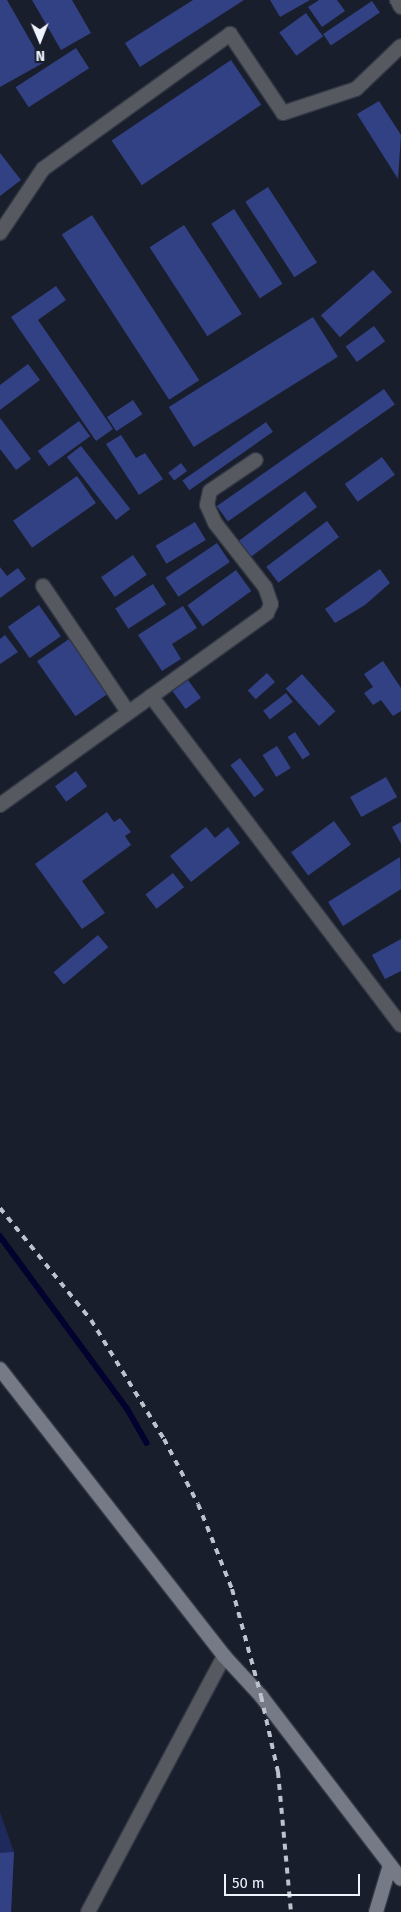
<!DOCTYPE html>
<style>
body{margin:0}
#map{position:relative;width:401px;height:1912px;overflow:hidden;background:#191e2c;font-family:"Fira Sans",sans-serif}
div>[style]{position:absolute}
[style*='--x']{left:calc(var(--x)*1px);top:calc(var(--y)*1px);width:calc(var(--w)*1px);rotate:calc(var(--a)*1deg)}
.green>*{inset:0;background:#1f2a5c}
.stream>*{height:5.5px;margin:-2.75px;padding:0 2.75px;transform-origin:2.75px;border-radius:2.75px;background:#03012e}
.building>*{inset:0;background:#324183;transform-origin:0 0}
.roads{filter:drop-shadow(1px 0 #333845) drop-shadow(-1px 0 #333845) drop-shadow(0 1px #333845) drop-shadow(0 -1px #333845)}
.minor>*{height:14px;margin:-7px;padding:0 7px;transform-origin:7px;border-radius:7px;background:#565960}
.tertiary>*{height:14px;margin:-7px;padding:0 7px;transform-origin:7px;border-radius:7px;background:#565960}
.secondary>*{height:14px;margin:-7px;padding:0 7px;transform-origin:7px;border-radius:7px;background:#757a86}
.rail>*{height:4px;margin-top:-2px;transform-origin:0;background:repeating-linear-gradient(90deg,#bec2cd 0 6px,transparent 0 12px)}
span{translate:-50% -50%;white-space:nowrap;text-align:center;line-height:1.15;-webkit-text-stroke:4px #191e2c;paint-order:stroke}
.north{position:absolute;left:15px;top:15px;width:50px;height:50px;-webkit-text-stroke:4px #191e2c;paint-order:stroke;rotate:179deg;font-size:14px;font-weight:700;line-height:20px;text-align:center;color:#eff3fd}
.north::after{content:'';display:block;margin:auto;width:18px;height:22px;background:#eff3fd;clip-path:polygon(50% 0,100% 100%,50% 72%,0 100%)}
.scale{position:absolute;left:224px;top:1874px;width:136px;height:22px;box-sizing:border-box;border:2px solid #eff3fd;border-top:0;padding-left:6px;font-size:15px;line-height:18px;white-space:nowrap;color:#eff3fd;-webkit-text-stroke:4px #191e2c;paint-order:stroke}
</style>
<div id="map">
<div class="green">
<div style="clip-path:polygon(0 1812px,14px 1852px,11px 1912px,0 1912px)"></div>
</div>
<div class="stream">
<div style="--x:0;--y:1236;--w:214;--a:53.6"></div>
<div style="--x:127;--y:1408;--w:40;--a:60.3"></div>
</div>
<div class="building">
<div style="clip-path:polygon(0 0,7px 0,43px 63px,0 87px)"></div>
<div style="clip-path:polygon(32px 0,72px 0,91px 33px,61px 50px)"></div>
<div style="clip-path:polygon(193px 0,244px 0,140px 67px,125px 43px)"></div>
<div style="clip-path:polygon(270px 0,310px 0,280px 17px)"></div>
<div style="clip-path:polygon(319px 0,337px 0,345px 11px,322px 27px,308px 7px)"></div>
<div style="left:372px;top:1px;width:14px;height:59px;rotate:56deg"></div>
<div style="left:306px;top:13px;width:29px;height:33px;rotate:54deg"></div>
<div style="left:76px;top:48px;width:24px;height:72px;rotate:57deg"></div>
<div style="left:231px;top:60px;width:54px;height:144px;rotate:56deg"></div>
<div style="clip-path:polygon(379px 101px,401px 135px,398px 179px,357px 114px)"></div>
<div style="clip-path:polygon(0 153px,21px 180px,0 196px)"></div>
<div style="left:268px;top:187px;width:90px;height:27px;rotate:57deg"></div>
<div style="left:234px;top:209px;width:89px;height:27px;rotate:57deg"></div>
<div style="left:92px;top:215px;width:197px;height:36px;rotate:57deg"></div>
<div style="left:184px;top:225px;width:106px;height:41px;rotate:57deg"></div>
<div style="left:373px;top:270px;width:29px;height:69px;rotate:49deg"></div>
<div style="clip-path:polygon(56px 286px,66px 300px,38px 320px,113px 429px,96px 441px,11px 317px)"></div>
<div style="left:313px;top:317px;width:47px;height:170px;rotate:58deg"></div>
<div style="left:374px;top:326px;width:19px;height:35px;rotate:54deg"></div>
<div style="clip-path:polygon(28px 364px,40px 380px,0 410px,0 385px)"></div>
<div style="left:384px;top:389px;width:19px;height:204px;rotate:55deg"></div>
<div style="left:133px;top:400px;width:17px;height:31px;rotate:57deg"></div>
<div style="clip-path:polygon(0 418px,31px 459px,16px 470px,0 449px)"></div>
<div style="left:79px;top:421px;width:19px;height:51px;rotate:54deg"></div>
<div style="left:266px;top:422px;width:12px;height:102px;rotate:55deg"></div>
<div style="clip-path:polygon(121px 435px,136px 458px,145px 453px,163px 479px,139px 495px,106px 444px)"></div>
<div style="left:81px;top:446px;width:80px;height:18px;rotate:52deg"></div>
<div style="left:382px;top:457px;width:22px;height:46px;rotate:54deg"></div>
<div style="left:181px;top:463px;width:10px;height:16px;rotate:53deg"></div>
<div style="left:77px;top:476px;width:33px;height:78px;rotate:55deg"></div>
<div style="left:305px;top:491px;width:20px;height:83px;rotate:53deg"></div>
<div style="left:327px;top:521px;width:20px;height:76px;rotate:53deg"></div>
<div style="left:195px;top:522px;width:21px;height:46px;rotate:59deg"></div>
<div style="left:217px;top:543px;width:23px;height:62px;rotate:56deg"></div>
<div style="left:133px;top:555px;width:24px;height:39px;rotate:55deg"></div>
<div style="clip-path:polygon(0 567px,7px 576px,18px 568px,26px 579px,0 598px)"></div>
<div style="clip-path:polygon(380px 569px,390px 583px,365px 605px,335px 623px,325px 609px)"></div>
<div style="left:236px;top:570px;width:26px;height:60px;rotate:54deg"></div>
<div style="left:153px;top:584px;width:24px;height:45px;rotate:57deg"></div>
<div style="left:39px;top:605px;width:38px;height:38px;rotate:55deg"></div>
<div style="clip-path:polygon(183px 606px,197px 628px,172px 644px,181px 659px,162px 671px,138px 635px)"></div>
<div style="clip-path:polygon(5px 635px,18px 652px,0 664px,0 639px)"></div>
<div style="left:69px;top:639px;width:67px;height:39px;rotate:55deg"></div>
<div style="clip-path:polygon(383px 661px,401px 688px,401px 711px,393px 716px,381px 700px,373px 705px,364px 693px,373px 687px,364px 674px)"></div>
<div style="left:267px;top:673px;width:12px;height:26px;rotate:48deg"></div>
<div style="left:302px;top:674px;width:50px;height:22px;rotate:48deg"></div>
<div style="left:188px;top:680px;width:22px;height:19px;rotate:54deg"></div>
<div style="left:286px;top:693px;width:11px;height:29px;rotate:52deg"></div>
<div style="left:295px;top:732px;width:27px;height:9px;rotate:56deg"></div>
<div style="left:277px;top:746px;width:26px;height:17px;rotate:58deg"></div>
<div style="left:240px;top:758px;width:40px;height:12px;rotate:53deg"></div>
<div style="left:76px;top:771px;width:19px;height:26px;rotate:54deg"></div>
<div style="left:386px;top:777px;width:23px;height:41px;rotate:61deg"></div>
<div style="clip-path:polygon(107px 812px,114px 822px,120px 818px,131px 832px,125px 836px,131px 845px,82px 881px,105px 913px,82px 929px,35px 864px)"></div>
<div style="left:334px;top:821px;width:29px;height:53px;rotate:54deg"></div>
<div style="clip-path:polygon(401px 822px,401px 844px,392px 827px)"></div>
<div style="clip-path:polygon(206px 827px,215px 838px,228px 827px,240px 843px,191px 882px,170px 856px)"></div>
<div style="clip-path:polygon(400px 857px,401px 889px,343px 926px,328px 902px)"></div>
<div style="left:173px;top:873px;width:18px;height:35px;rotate:52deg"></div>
<div style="left:98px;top:935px;width:16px;height:58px;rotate:50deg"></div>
<div style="clip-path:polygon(401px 939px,401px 971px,385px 979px,372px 955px)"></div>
<div style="clip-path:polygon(14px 1852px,11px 1912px,0 1912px,0 1853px)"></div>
</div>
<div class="roads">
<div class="minor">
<div style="--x:397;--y:0;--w:8;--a:60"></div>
<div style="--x:0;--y:233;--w:77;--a:-56.1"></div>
<div style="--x:43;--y:169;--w:231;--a:-35.8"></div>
<div style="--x:230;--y:34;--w:95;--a:56.1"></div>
<div style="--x:283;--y:113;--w:77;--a:-18.2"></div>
<div style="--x:356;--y:89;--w:62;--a:-43.7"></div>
<div style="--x:43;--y:586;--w:152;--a:56"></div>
<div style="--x:151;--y:696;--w:413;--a:52.8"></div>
<div style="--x:0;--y:805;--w:329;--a:-35.7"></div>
<div style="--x:267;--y:613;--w:10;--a:-66"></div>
<div style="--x:271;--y:604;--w:18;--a:-109"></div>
<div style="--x:265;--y:587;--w:81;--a:-128"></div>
<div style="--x:215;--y:523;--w:20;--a:-114"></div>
<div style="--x:207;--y:505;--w:14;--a:-78"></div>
<div style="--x:210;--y:491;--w:55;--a:-34"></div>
</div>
<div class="tertiary">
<div style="--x:88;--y:1912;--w:290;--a:-62"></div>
</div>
<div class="secondary">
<div style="--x:0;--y:1369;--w:364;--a:52"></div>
<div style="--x:224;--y:1656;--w:54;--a:47.2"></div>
<div style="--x:261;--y:1696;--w:230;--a:52.6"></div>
<div style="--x:376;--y:1912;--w:49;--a:-73.4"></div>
</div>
</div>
<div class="rail">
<div style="--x:0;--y:1208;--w:144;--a:50.9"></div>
<div style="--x:91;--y:1320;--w:140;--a:58.5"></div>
<div style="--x:164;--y:1439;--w:73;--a:62.4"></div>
<div style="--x:198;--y:1504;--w:92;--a:68.2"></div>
<div style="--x:232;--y:1589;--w:111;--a:74.8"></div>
<div style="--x:261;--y:1696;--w:78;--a:77.4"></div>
<div style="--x:278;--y:1772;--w:141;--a:84.7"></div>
</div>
<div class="north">N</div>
<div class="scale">50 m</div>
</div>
